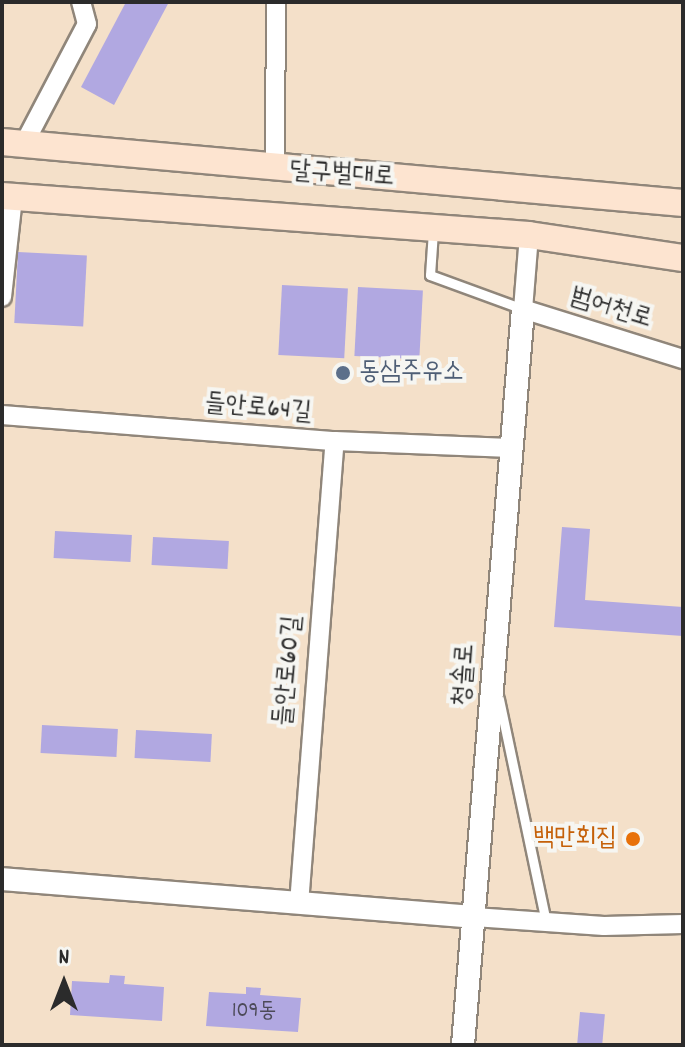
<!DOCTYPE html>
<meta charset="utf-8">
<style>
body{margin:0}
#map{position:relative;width:685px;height:1047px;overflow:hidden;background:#f4e0c9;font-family:Dekko,"Poor Story",sans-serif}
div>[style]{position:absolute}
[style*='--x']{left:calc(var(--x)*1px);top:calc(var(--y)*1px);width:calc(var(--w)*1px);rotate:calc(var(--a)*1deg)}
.building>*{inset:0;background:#b1a8e1;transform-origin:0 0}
.roads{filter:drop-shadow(2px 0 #90867a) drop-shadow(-2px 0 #90867a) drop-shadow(0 2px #90867a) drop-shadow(0 -2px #90867a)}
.service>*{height:9px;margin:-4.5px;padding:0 4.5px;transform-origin:4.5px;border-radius:4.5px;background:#fff}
.minor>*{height:18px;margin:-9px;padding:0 9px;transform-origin:9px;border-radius:9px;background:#fff}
.tertiary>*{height:22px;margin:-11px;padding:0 11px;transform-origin:11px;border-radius:11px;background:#fff}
.secondary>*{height:26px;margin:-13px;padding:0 13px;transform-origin:13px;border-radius:13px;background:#fde4d0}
.dots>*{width:22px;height:22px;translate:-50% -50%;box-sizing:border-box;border:4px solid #f6f6f2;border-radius:50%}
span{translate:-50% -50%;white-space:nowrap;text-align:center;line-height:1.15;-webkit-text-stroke:8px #f6f6f2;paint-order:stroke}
.number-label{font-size:22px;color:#4c4a58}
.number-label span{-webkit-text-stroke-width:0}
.street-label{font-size:26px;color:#2b2b2b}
.service-label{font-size:26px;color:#4e5e75}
.left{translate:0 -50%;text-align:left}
.food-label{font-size:26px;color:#c56008}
.right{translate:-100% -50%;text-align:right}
.frame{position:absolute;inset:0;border:4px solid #2b2b2b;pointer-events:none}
.north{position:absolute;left:24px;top:943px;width:80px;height:80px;-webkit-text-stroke:6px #f6f6f2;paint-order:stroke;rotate:0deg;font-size:22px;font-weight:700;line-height:32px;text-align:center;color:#2b2b2b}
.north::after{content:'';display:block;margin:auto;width:28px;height:36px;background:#2b2b2b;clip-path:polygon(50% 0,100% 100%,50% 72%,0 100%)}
</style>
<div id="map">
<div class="building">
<div style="clip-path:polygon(126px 2px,169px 2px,114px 105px,81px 87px)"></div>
<div style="left:18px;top:252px;width:69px;height:71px;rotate:3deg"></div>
<div style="left:282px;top:285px;width:66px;height:70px;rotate:3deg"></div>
<div style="left:358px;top:287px;width:65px;height:69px;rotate:3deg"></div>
<div style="clip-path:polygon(562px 527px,590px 529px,585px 600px,683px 607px,683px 636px,554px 627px)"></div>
<div style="left:55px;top:531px;width:77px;height:27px;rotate:3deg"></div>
<div style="left:153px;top:537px;width:76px;height:28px;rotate:3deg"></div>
<div style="left:42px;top:725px;width:76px;height:28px;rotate:3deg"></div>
<div style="left:136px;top:730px;width:76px;height:28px;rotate:3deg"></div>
<div style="clip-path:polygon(110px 975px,125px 976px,124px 984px,164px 987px,162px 1021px,70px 1015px,72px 981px,109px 983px)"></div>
<div style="clip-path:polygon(246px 987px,261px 988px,260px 995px,301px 998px,298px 1032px,206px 1026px,209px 992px,246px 994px)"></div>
<div style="left:580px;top:1012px;width:25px;height:33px;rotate:5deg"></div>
</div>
<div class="roads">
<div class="service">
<div style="--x:433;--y:231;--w:44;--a:93.9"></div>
<div style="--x:430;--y:275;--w:99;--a:20.1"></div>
<div style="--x:499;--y:699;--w:228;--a:78.1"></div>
</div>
<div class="minor">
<div style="--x:25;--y:142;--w:133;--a:-62.3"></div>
<div style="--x:87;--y:24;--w:23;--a:-105"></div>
<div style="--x:275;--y:169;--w:167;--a:-89.7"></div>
<div style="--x:529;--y:235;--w:74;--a:94.6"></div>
<div style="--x:523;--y:309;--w:168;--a:17.4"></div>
<div style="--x:2;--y:297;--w:101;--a:-83.7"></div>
<div style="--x:2;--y:415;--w:334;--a:4.5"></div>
<div style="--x:335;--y:441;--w:176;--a:2.3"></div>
<div style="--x:299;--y:904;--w:464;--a:-85.6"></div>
<div style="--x:474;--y:917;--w:130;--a:4"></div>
<div style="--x:604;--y:926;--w:79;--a:-1.5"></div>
</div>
<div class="tertiary">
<div style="--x:2;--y:879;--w:474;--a:4.6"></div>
<div style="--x:463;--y:1045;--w:738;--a:-85.34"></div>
</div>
<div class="secondary">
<div style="--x:2;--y:142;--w:684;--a:5.12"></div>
<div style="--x:2;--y:196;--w:528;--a:4.23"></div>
<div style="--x:529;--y:235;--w:156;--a:8.5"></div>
</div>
</div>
<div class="dots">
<div style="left:343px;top:373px;background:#5c6f8a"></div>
<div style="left:633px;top:839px;background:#e8710a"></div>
</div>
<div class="number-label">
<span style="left:254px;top:1012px">109동</span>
</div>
<div class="street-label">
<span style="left:342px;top:175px;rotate:4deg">달구벌대로</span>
<span style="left:611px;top:309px;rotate:17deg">범어천로</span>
<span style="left:258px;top:409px;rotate:5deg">들안로64길</span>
<span style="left:289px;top:671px;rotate:-85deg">들안로60길</span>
<span style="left:465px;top:675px;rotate:-86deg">청솔로</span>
</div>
<div class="service-label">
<span class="left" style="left:359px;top:373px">동삼주유소</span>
</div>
<div class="food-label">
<span class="right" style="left:617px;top:839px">백만회집</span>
</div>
<div class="frame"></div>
<div class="north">N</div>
</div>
